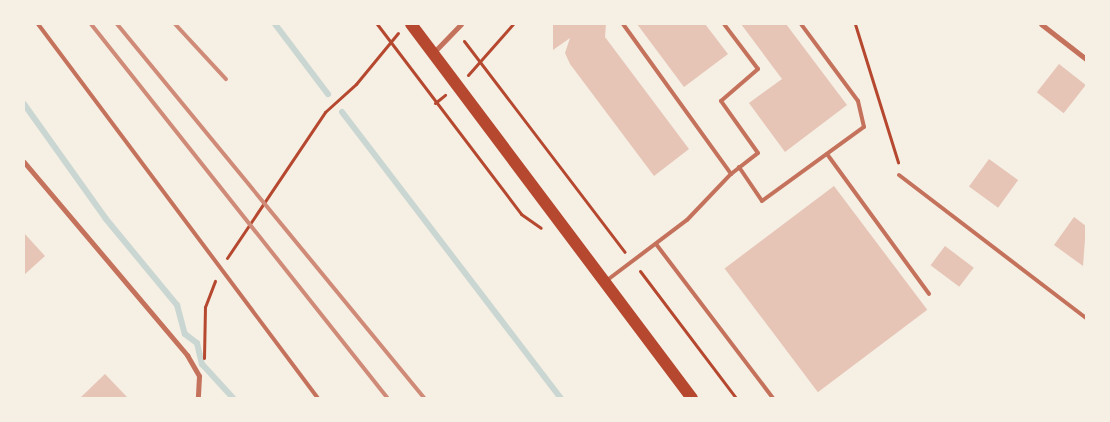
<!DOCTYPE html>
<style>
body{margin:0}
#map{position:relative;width:1110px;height:422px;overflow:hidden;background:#f6efe4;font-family:Ubuntu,sans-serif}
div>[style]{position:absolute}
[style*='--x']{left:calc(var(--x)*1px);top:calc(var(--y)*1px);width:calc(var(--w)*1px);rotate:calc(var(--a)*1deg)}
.stream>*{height:6px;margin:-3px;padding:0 3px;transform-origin:3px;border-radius:3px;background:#c9d6d2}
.building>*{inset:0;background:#e6c5b7;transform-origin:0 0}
.path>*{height:3px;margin:-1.5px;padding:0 1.5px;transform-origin:1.5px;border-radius:1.5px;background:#b5482f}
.service>*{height:4px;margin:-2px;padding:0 2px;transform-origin:2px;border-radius:2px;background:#c5725c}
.minor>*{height:5px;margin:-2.5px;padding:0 2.5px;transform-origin:2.5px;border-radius:2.5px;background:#c5725c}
.primary>*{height:12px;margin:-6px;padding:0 6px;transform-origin:6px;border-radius:6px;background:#b5482f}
.rail>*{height:4px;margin:-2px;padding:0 2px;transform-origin:2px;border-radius:2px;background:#cf8b77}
span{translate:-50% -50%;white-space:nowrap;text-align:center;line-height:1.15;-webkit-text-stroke:5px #f6efe4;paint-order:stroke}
.frame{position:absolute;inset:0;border:25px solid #f6efe4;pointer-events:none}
</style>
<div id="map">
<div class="stream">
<div style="--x:275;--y:24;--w:88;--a:52.9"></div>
<div style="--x:24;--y:104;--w:141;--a:54.5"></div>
<div style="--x:106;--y:219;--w:112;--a:50.5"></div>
<div style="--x:177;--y:305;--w:30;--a:75"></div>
<div style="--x:185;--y:334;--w:15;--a:37"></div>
<div style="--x:197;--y:343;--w:22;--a:77"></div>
<div style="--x:202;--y:364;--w:46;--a:47.6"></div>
<div style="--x:342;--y:112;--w:360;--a:52.6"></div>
</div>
<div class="building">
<div style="clip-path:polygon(553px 24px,606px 24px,605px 37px,689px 149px,654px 176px,570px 64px,565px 53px,570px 38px,553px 50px)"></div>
<div style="clip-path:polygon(637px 24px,705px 24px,728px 54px,684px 87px)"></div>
<div style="clip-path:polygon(741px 24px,786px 24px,847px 105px,785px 152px,749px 103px,782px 79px)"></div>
<div style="left:1059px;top:64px;width:34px;height:36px;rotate:38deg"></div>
<div style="left:989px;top:159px;width:36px;height:34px;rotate:36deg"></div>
<div style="left:834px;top:186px;width:155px;height:137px;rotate:53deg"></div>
<div style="clip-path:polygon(1074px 217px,1086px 226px,1083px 266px,1054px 245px)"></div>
<div style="clip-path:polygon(24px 233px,45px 256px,24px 275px)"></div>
<div style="left:945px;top:246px;width:36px;height:24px;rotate:37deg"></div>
<div style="clip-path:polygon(105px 374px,128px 398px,80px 398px)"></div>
</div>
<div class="path">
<div style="--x:377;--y:24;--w:238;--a:52.8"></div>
<div style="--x:521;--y:214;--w:24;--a:35"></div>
<div style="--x:855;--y:24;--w:145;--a:72.7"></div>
<div style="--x:464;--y:41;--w:265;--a:52.7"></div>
<div style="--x:468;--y:75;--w:68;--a:-48.6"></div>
<div style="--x:435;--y:103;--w:13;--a:-39"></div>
<div style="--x:227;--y:258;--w:176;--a:-56.1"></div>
<div style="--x:325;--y:112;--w:42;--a:-42.1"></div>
<div style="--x:356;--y:84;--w:66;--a:-50.5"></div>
<div style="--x:640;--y:271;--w:159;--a:52.9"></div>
<div style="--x:204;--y:358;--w:51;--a:-88.9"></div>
<div style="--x:205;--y:307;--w:28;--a:-69"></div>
</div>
<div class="service">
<div style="--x:38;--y:24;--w:467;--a:53.2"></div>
<div style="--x:623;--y:24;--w:185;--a:54.2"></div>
<div style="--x:827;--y:154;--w:173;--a:53.9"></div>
<div style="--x:739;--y:167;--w:41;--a:55.9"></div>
<div style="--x:762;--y:201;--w:126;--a:-36"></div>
<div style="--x:864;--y:127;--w:27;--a:-103"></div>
<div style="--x:858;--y:101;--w:96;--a:-126.5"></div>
<div style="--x:899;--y:175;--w:235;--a:37.4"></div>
<div style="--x:656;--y:244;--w:193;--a:52.8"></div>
<div style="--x:606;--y:281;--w:101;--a:-37"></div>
<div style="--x:687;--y:220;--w:64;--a:-46.3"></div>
<div style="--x:731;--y:174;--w:34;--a:-38"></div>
<div style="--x:758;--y:153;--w:64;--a:-125.4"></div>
<div style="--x:721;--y:101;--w:49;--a:-40.9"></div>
<div style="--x:758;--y:69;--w:56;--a:-127.1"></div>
</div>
<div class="minor">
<div style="--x:1041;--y:24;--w:57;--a:37.9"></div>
<div style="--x:434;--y:52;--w:39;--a:-46"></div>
<div style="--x:24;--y:162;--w:253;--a:49.8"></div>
<div style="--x:187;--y:355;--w:24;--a:60"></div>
<div style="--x:199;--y:376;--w:22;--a:93"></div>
</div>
<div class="primary">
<div style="--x:411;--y:24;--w:468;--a:53.1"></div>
</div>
<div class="rail">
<div style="--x:91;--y:24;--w:477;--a:51.6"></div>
<div style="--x:117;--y:24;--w:484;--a:50.6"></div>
<div style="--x:175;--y:24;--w:75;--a:47.2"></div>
</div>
<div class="frame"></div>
</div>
